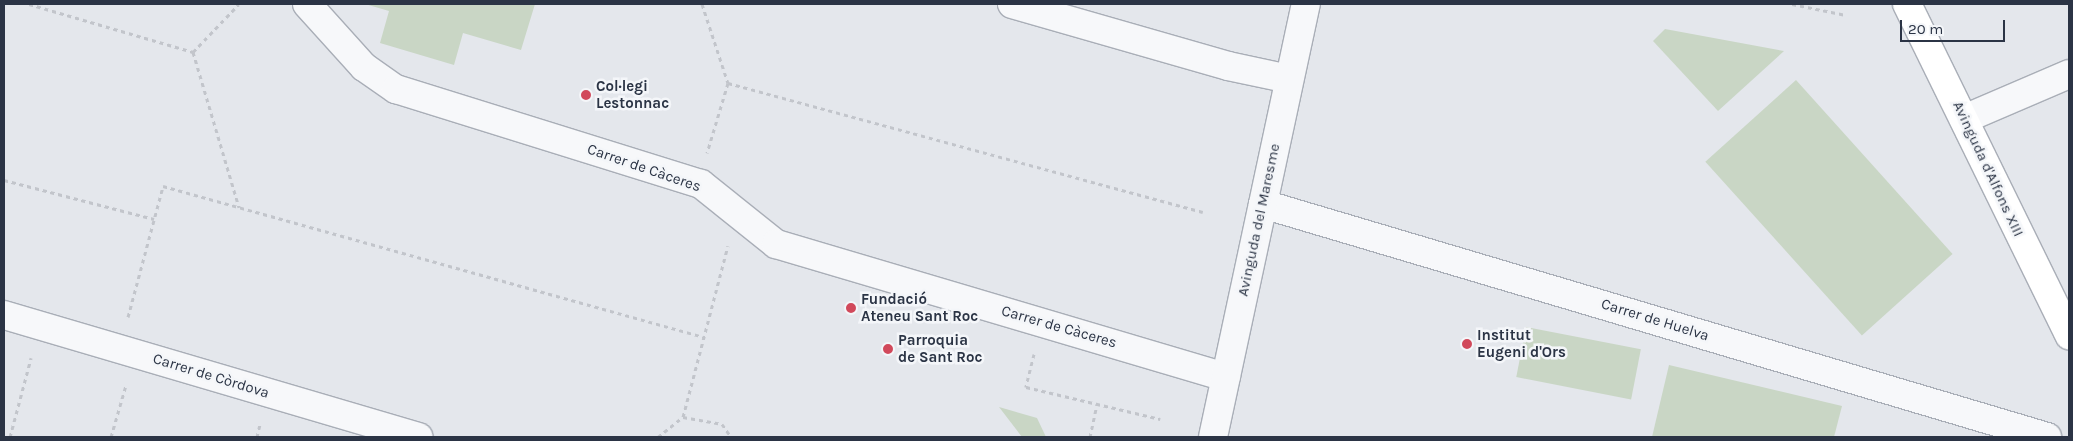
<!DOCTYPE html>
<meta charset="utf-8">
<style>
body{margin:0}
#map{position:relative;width:2073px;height:441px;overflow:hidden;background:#e4e7ec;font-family:Karla,sans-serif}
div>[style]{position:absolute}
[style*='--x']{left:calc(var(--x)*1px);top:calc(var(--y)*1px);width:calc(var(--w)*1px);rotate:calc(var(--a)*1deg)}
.green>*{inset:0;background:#c9d6c5;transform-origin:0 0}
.path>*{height:3px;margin-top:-1.5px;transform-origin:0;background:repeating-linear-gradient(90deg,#c2c5cb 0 4px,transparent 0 8px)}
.roads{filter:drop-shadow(1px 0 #a9aeb7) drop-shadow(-1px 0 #a9aeb7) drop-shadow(0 1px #a9aeb7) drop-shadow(0 -1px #a9aeb7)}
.minor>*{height:28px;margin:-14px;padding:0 14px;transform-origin:14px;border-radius:14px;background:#f7f8fa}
.primary>*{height:28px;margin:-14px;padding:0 14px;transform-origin:14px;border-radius:14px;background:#fff}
.dots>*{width:14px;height:14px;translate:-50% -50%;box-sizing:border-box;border:2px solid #f4f6f9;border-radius:50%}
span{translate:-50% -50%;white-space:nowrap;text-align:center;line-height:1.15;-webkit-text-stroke:5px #f4f6f9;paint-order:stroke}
.poi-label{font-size:15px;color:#2b3445;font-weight:700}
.left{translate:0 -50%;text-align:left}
.street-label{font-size:15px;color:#2b3445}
.frame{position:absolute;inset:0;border:5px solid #2b3445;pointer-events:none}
.scale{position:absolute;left:1900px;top:20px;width:105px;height:22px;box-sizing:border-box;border:2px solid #2b3445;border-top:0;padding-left:6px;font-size:15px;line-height:18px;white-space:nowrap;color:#2b3445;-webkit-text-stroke:4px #f4f6f9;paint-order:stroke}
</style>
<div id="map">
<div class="green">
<div style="clip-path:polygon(365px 4px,535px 4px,521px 50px,463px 33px,454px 65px,380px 43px,389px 11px)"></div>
<div style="clip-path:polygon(1665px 29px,1784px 51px,1718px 111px,1653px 41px)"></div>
<div style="left:1796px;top:80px;width:234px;height:122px;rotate:48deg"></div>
<div style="left:1526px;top:327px;width:117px;height:51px;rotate:11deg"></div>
<div style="clip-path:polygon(1669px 365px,1842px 406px,1834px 437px,1652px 437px)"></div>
<div style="clip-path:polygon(999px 407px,1037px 418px,1046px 437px,1022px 437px)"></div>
</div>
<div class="path">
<div style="--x:29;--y:4;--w:171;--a:16.3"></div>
<div style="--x:702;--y:4;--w:83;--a:71.8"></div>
<div style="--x:728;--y:83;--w:73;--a:106.7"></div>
<div style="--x:1792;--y:4;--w:55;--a:11.5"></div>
<div style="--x:193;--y:52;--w:162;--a:73.5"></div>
<div style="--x:193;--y:52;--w:66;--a:-46.2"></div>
<div style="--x:728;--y:83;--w:492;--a:15.2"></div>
<div style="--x:4;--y:180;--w:155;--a:14.6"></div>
<div style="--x:128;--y:317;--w:136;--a:-75"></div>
<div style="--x:163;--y:186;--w:562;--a:15.6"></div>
<div style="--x:1034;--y:354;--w:34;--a:104"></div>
<div style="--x:1026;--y:387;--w:138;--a:13.4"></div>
<div style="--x:683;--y:417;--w:40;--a:10"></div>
<div style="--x:722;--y:424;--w:16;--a:55"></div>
<div style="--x:10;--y:437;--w:82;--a:-75.1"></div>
<div style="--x:111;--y:437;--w:54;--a:-73.9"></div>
<div style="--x:257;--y:437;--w:13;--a:-77"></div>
<div style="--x:658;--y:437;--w:32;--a:-39"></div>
<div style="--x:683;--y:417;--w:177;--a:-75.3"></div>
<div style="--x:1090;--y:437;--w:34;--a:-78"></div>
</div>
<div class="roads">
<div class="minor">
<div style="--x:307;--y:4;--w:85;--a:47.9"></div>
<div style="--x:364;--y:67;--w:39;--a:35"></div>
<div style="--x:396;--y:89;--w:319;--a:17.3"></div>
<div style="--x:701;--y:184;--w:96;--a:38.7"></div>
<div style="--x:776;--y:244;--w:469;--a:16.5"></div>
<div style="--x:1012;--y:4;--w:225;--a:16"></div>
<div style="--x:1228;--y:66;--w:62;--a:12"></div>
<div style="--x:1964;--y:119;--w:114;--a:-23.2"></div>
<div style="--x:1263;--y:204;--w:818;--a:16.55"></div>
<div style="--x:4;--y:315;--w:432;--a:16.4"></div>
<div style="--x:1213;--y:437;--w:443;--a:-77.9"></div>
</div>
<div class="primary">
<div style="--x:1907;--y:4;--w:369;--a:63.9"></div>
</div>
</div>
<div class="dots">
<div style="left:586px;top:95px;background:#d1495b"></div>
<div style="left:851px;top:308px;background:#d1495b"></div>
<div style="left:1467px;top:344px;background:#d1495b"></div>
<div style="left:888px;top:349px;background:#d1495b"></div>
</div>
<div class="poi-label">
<span class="left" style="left:596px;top:95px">Col·legi<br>Lestonnac</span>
<span class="left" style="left:861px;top:308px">Fundació<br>Ateneu Sant Roc</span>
<span class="left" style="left:1477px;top:344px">Institut<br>Eugeni d'Ors</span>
<span class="left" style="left:898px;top:349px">Parroquia<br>de Sant Roc</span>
</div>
<div class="street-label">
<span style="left:644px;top:168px;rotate:19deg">Carrer de Càceres</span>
<span style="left:1988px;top:169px;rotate:65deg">Avinguda d'Alfons XIII</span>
<span style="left:1259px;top:220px;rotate:-78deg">Avinguda del Maresme</span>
<span style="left:1655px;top:320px;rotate:17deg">Carrer de Huelva</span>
<span style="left:1059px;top:327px;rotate:16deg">Carrer de Càceres</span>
<span style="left:211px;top:376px;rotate:17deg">Carrer de Còrdova</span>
</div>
<div class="frame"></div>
<div class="scale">20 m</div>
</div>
